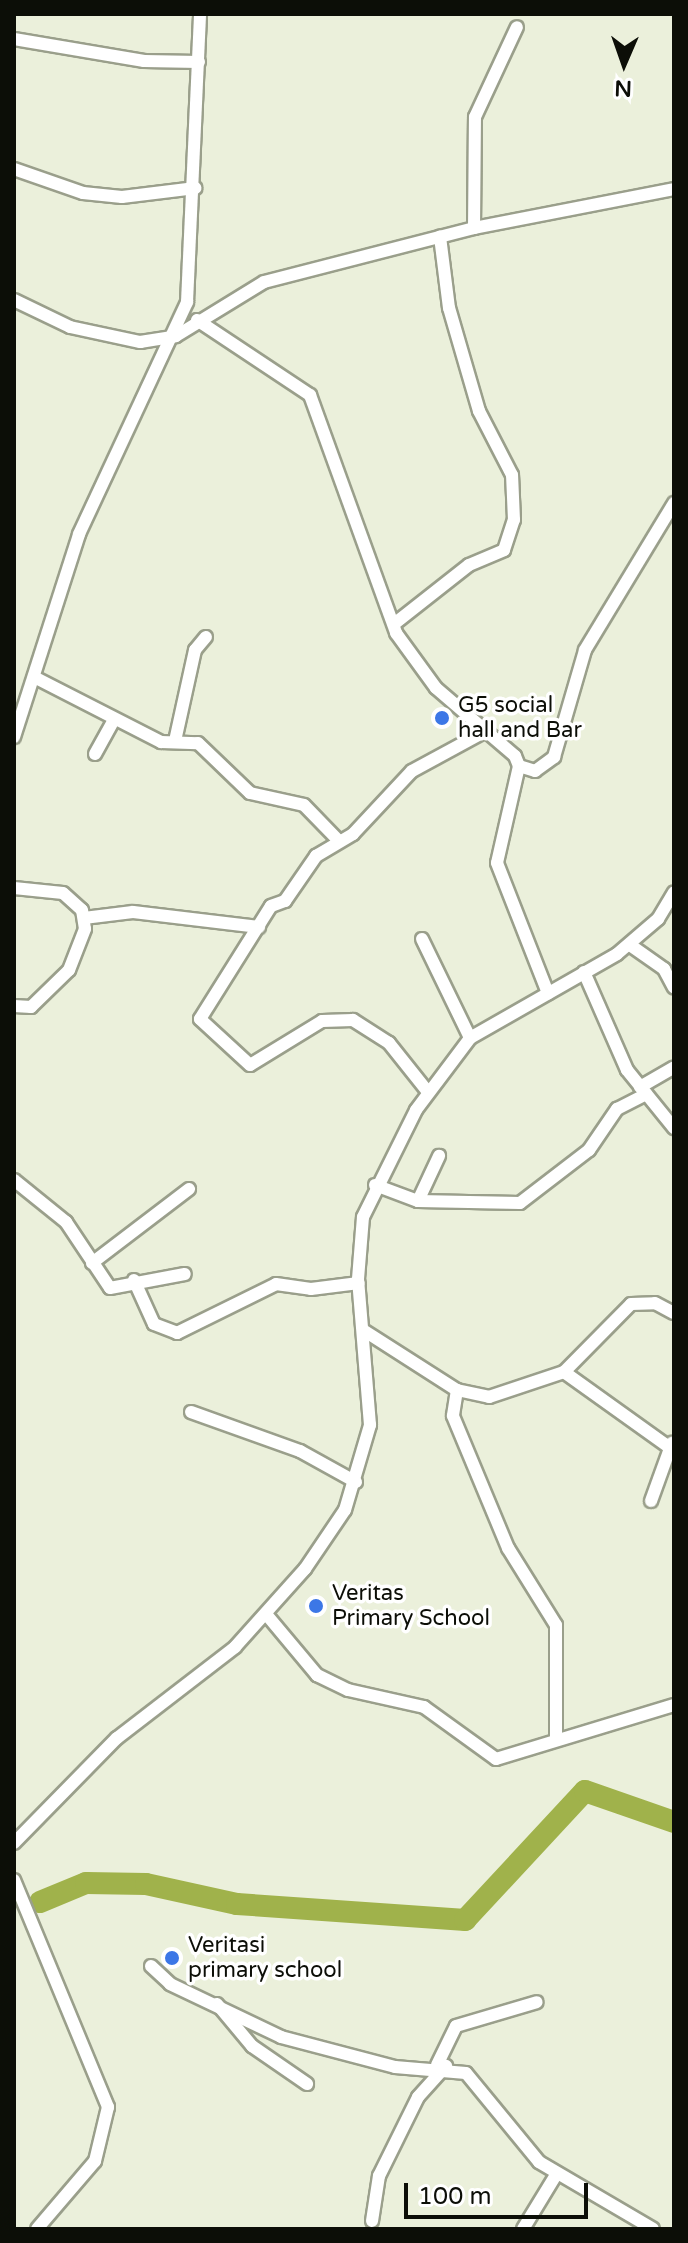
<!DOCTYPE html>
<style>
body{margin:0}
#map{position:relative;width:688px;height:2243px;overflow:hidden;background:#ebf0db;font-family:"Varela Round",sans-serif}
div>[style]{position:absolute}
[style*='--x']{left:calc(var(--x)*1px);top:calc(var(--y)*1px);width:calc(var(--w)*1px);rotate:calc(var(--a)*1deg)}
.river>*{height:22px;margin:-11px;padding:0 11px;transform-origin:11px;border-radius:11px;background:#a0b24b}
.roads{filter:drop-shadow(2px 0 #9a9f8b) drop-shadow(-2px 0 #9a9f8b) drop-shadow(0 2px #9a9f8b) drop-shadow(0 -2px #9a9f8b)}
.minor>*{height:12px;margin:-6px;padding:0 6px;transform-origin:6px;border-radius:6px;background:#fff}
.dots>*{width:22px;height:22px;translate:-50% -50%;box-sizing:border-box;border:4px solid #fff;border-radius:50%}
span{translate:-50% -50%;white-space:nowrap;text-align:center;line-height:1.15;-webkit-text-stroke:7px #fff;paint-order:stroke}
.poi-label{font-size:22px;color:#0c0e07}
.left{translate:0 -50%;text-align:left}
.frame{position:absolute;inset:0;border:16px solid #0c0e07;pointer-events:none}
.north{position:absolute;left:584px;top:24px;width:80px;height:80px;-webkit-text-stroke:6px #fff;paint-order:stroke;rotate:182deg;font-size:22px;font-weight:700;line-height:32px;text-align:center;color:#0c0e07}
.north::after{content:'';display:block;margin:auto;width:28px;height:36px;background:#0c0e07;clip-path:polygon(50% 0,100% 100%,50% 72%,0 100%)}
.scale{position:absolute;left:404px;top:2183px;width:184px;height:36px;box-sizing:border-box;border:4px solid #0c0e07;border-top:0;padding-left:10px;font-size:24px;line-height:28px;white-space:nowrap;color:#0c0e07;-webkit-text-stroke:6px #fff;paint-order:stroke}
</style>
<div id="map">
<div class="river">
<div style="--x:40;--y:1902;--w:50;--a:-22.4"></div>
<div style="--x:86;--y:1883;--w:60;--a:1"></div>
<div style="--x:146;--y:1884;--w:93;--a:12.4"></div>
<div style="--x:237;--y:1904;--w:229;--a:4"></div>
<div style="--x:465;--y:1920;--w:176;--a:-47.1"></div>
<div style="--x:585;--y:1791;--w:94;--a:19.2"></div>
</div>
<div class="roads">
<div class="minor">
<div style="--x:14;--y:39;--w:132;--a:9.6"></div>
<div style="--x:144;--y:61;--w:55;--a:1"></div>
<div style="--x:14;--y:169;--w:73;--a:19.2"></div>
<div style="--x:83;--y:193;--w:39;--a:6"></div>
<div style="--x:122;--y:197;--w:74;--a:-7"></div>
<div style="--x:474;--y:228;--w:111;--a:-89.5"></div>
<div style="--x:475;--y:117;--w:99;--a:-65"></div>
<div style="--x:14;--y:300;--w:62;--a:25.7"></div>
<div style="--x:70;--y:327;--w:72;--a:12.1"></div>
<div style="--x:140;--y:342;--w:36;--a:-9"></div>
<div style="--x:176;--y:336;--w:103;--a:-31.5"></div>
<div style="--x:264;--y:282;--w:217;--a:-14.4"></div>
<div style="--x:474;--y:228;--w:204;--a:-11"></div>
<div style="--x:197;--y:320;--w:136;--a:33.6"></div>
<div style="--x:310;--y:395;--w:253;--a:70.1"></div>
<div style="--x:396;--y:633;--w:68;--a:54"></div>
<div style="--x:436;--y:688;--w:104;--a:40.7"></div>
<div style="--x:515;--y:756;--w:11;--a:68"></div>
<div style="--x:519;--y:766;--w:99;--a:102.8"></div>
<div style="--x:497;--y:863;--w:140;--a:68.6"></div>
<div style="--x:394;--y:624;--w:95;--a:-38.2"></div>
<div style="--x:469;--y:565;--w:38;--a:-23"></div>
<div style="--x:504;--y:550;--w:32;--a:-72"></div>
<div style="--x:514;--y:520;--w:45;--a:-92.5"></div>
<div style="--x:512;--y:475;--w:72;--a:-117.3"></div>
<div style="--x:479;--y:411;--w:107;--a:-106.2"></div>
<div style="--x:449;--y:308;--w:72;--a:-97.2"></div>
<div style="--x:34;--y:677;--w:143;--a:27.1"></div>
<div style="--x:161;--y:742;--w:37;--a:2"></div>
<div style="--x:198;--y:743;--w:72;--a:43.9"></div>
<div style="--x:250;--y:793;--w:55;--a:12.5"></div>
<div style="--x:304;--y:805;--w:50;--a:45.8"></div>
<div style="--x:14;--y:737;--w:213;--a:-72.2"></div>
<div style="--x:79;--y:534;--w:256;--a:-65"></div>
<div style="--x:187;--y:302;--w:288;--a:-87.4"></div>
<div style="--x:175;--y:741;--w:93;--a:-77.6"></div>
<div style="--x:195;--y:650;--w:17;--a:-50"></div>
<div style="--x:95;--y:754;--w:39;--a:-61"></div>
<div style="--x:519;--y:766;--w:17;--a:17"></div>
<div style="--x:535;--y:771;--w:24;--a:-36"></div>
<div style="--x:554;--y:757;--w:111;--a:-73.8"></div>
<div style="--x:585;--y:650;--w:172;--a:-58.8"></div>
<div style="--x:14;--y:888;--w:49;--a:5.8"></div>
<div style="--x:63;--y:893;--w:25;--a:42"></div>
<div style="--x:82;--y:910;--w:19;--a:81"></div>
<div style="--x:85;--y:929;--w:44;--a:111.3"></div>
<div style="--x:69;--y:970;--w:53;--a:135.8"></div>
<div style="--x:31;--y:1007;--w:17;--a:-177"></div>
<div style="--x:84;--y:918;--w:49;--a:-7"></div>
<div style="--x:133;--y:912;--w:127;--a:6.8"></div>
<div style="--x:422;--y:939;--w:110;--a:64.1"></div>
<div style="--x:630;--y:945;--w:42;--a:35.2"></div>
<div style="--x:664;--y:969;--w:21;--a:62"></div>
<div style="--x:584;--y:972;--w:107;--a:66.3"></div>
<div style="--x:627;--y:1070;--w:75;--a:51"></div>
<div style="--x:640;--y:1087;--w:39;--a:-30"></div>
<div style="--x:428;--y:1092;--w:63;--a:-128.5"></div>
<div style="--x:389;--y:1043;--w:43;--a:-147.4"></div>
<div style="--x:353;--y:1020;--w:31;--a:178"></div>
<div style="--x:322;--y:1021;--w:84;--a:148.6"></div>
<div style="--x:250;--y:1065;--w:68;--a:-137.4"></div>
<div style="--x:200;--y:1019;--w:133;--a:-57.9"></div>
<div style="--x:271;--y:906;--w:15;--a:-20"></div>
<div style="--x:285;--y:901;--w:55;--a:-55.4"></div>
<div style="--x:316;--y:856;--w:43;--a:-30.7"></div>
<div style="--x:353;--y:834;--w:86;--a:-46.9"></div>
<div style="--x:412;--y:771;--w:80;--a:-28.5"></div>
<div style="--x:14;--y:1180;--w:67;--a:38.9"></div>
<div style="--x:66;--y:1222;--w:79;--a:56.3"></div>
<div style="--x:110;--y:1288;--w:76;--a:-10.6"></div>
<div style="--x:375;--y:1185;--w:46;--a:20.4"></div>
<div style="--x:418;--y:1201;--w:102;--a:1.1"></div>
<div style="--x:520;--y:1203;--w:87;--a:-37.5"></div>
<div style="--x:589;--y:1150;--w:50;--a:-55.7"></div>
<div style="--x:617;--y:1109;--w:33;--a:-27"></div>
<div style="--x:418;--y:1201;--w:50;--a:-65"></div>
<div style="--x:92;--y:1263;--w:122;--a:-37.3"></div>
<div style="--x:134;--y:1280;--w:48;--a:65.6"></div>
<div style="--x:154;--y:1324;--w:25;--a:21"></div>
<div style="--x:177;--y:1333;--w:110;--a:-26.3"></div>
<div style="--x:276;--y:1284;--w:35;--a:8"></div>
<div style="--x:311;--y:1289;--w:48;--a:-7.1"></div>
<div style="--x:363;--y:1330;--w:112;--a:32.6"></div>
<div style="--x:457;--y:1390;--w:33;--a:12"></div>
<div style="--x:489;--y:1397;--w:79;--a:-18.4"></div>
<div style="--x:564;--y:1372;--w:95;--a:-45.4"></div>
<div style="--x:631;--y:1304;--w:24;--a:-2"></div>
<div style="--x:655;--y:1303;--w:21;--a:28"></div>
<div style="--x:564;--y:1372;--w:130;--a:35.6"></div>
<div style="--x:457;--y:1390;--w:26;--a:99"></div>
<div style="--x:453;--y:1416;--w:143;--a:67.4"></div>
<div style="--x:508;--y:1548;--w:91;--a:58.1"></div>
<div style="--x:556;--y:1625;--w:114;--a:90"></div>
<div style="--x:191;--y:1412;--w:116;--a:19.7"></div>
<div style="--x:300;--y:1451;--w:64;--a:29"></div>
<div style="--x:651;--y:1501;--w:62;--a:-70.1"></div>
<div style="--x:266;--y:1614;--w:80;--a:50.1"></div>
<div style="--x:317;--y:1675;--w:34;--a:26"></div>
<div style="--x:348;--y:1690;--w:78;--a:12.6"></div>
<div style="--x:424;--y:1707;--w:89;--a:35.8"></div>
<div style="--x:496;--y:1759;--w:186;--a:-16.9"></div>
<div style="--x:14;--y:1843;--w:147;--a:-45.6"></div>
<div style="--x:117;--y:1738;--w:149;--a:-37.6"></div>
<div style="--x:235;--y:1647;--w:105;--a:-48.1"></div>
<div style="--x:305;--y:1569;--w:71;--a:-55.9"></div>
<div style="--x:345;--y:1510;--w:89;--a:-73.6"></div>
<div style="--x:370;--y:1425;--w:146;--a:-94.7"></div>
<div style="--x:358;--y:1279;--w:62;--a:-85.4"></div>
<div style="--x:363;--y:1217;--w:119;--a:-63.6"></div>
<div style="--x:416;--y:1110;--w:90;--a:-53.1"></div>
<div style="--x:470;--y:1038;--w:169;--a:-29.7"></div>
<div style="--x:617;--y:954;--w:54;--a:-40.5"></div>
<div style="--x:658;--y:919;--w:31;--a:-59"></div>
<div style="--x:14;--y:1880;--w:246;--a:67.5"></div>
<div style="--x:108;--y:2107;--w:56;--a:103.5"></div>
<div style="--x:95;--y:2161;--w:89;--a:130.5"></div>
<div style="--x:151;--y:1966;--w:26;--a:43"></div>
<div style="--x:170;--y:1984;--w:123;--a:25.5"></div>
<div style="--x:281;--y:2037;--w:118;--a:14.7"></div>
<div style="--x:395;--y:2067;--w:71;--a:4.8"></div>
<div style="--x:466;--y:2073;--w:115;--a:50.6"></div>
<div style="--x:539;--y:2162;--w:132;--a:30.4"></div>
<div style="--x:217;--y:2004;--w:55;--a:50.2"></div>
<div style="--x:252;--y:2046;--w:67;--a:34.6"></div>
<div style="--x:437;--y:2065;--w:43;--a:-64"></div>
<div style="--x:456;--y:2026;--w:84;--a:-16.5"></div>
<div style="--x:372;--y:2221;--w:46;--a:-81.2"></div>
<div style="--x:379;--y:2176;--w:88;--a:-63.7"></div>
<div style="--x:418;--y:2097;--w:42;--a:-47.9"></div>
<div style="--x:523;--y:2229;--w:63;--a:-58.6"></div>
</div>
</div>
<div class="dots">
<div style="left:442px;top:718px;background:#3c77e6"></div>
<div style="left:316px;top:1606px;background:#3c77e6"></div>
<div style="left:172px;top:1958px;background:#3c77e6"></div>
</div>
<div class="poi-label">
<span class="left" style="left:458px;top:718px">G5 social<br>hall and Bar</span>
<span class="left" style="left:332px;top:1606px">Veritas<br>Primary School</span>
<span class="left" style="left:188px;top:1958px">Veritasi<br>primary school</span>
</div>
<div class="frame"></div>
<div class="north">N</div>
<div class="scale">100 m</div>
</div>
